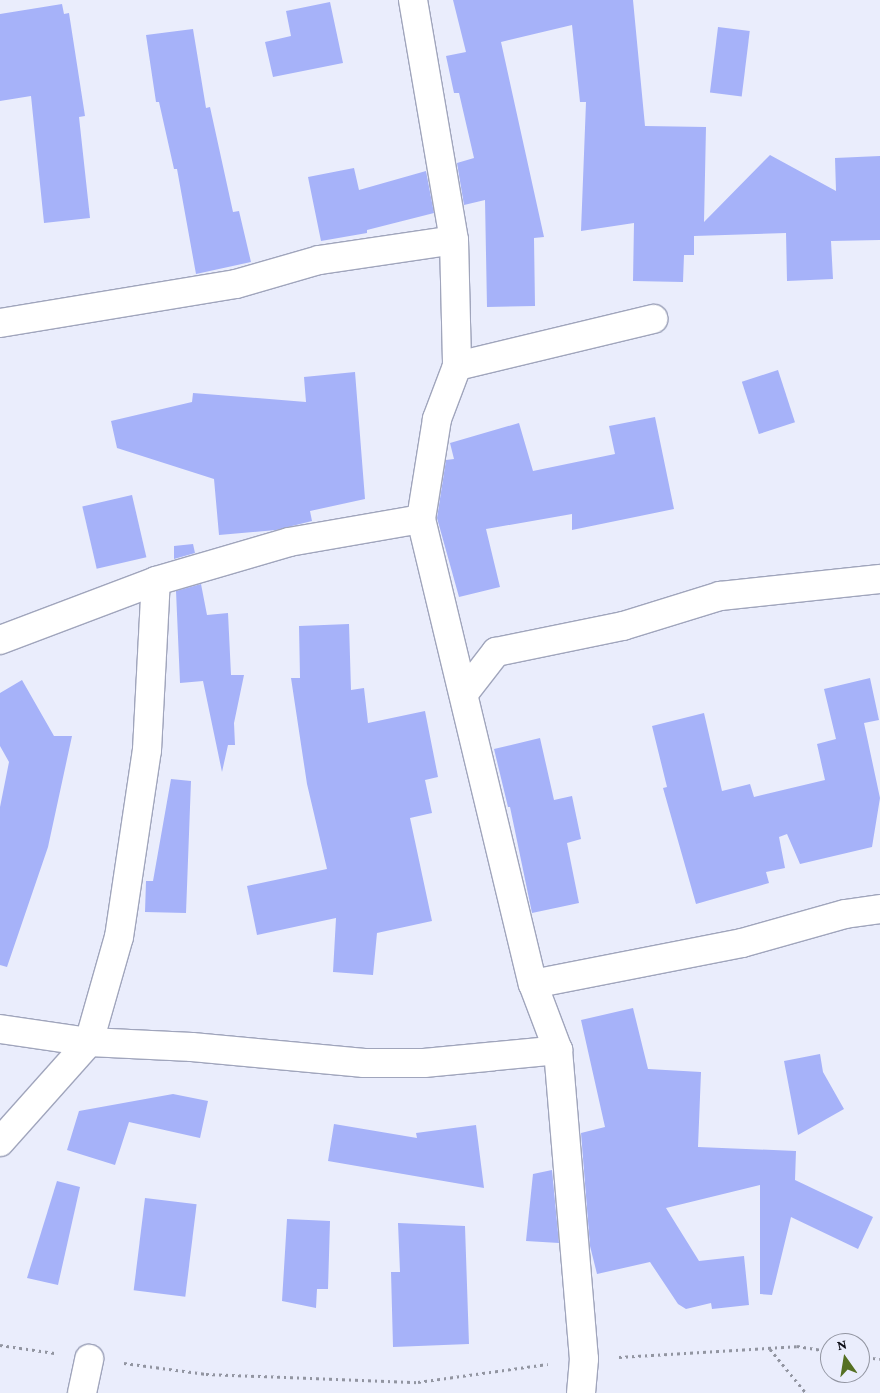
<!DOCTYPE html>
<style>
body{margin:0}
#map{position:relative;width:880px;height:1393px;overflow:hidden;background:#eaedfc;font-family:"Crimson Pro",serif}
div>[style]{position:absolute}
[style*='--x']{left:calc(var(--x)*1px);top:calc(var(--y)*1px);width:calc(var(--w)*1px);rotate:calc(var(--a)*1deg)}
.building>*{inset:0;background:#a6b2f9;transform-origin:0 0}
.path>*{height:3px;margin-top:-1.5px;transform-origin:0;background:repeating-linear-gradient(90deg,#9295a1 0 2.5px,transparent 0 6.5px)}
.roads{filter:drop-shadow(1px 0 #a0a5bc) drop-shadow(-1px 0 #a0a5bc) drop-shadow(0 1px #a0a5bc) drop-shadow(0 -1px #a0a5bc)}
.minor>*{height:28px;margin:-14px;padding:0 14px;transform-origin:14px;border-radius:14px;background:#fff}
span{translate:-50% -50%;white-space:nowrap;text-align:center;line-height:1.15;-webkit-text-stroke:4px #eaedfc;paint-order:stroke}
.north{position:absolute;left:820px;top:1333px;width:50px;height:50px;box-sizing:border-box;background:#eaedfc;border:1px solid #9295a1;border-radius:50%;rotate:347deg;font-size:14px;font-weight:700;line-height:20px;text-align:center;color:#0f1019}
.north::after{content:'';display:block;margin:auto;width:18px;height:22px;background:#557022;clip-path:polygon(50% 0,100% 100%,50% 72%,0 100%)}
</style>
<div id="map">
<div class="building">
<div style="clip-path:polygon(453px 0,633px 0,645px 126px,706px 127px,704px 222px,770px 155px,836px 191px,835px 158px,880px 156px,880px 240px,831px 241px,833px 279px,787px 281px,786px 233px,694px 236px,694px 255px,684px 255px,683px 282px,633px 281px,634px 223px,581px 231px,586px 102px,580px 102px,572px 25px,501px 42px,544px 237px,534px 238px,535px 306px,487px 307px,485px 200px,464px 205px,457px 163px,474px 158px,459px 93px,454px 93px,446px 56px,466px 52px)"></div>
<div style="clip-path:polygon(330px 2px,343px 63px,273px 77px,265px 42px,291px 36px,286px 11px)"></div>
<div style="clip-path:polygon(62px 4px,64px 14px,69px 13px,85px 116px,79px 117px,90px 218px,44px 223px,31px 96px,0 101px,0 14px)"></div>
<div style="left:718px;top:27px;width:32px;height:66px;rotate:7deg"></div>
<div style="clip-path:polygon(193px 29px,206px 108px,210px 107px,233px 212px,239px 211px,251px 262px,196px 274px,177px 169px,174px 169px,159px 102px,156px 102px,146px 35px)"></div>
<div style="clip-path:polygon(354px 168px,359px 190px,426px 171px,434px 213px,367px 230px,367px 233px,321px 241px,308px 177px)"></div>
<div style="left:778px;top:370px;width:55px;height:38px;rotate:72deg"></div>
<div style="clip-path:polygon(355px 372px,365px 499px,310px 511px,312px 521px,276px 530px,219px 535px,214px 479px,117px 448px,111px 421px,192px 402px,193px 393px,306px 402px,304px 377px)"></div>
<div style="clip-path:polygon(655px 417px,674px 509px,572px 530px,572px 514px,486px 529px,500px 587px,459px 597px,437px 518px,446px 460px,454px 459px,450px 443px,519px 423px,533px 471px,615px 454px,609px 426px)"></div>
<div style="left:132px;top:495px;width:64px;height:51px;rotate:77deg"></div>
<div style="clip-path:polygon(193px 544px,195px 553px,174px 559px,174px 546px)"></div>
<div style="clip-path:polygon(201px 584px,207px 615px,228px 613px,231px 675px,244px 675px,234px 723px,235px 745px,228px 745px,222px 772px,203px 681px,180px 683px,176px 591px)"></div>
<div style="clip-path:polygon(349px 624px,351px 690px,364px 688px,368px 723px,425px 711px,438px 777px,425px 780px,432px 813px,410px 818px,432px 921px,377px 933px,373px 975px,333px 972px,336px 918px,257px 935px,247px 886px,327px 869px,307px 784px,291px 678px,300px 678px,299px 626px)"></div>
<div style="clip-path:polygon(870px 678px,879px 720px,864px 723px,880px 798px,872px 847px,800px 864px,787px 834px,779px 837px,785px 868px,766px 872px,769px 883px,696px 904px,663px 788px,667px 787px,652px 726px,704px 713px,722px 791px,750px 784px,754px 797px,825px 780px,817px 744px,836px 739px,824px 689px)"></div>
<div style="clip-path:polygon(22px 680px,54px 736px,72px 736px,48px 847px,7px 967px,0 965px,0 807px,9px 762px,0 746px,0 693px)"></div>
<div style="clip-path:polygon(540px 738px,554px 800px,572px 796px,581px 839px,567px 843px,579px 903px,532px 913px,510px 807px,508px 807px,494px 749px)"></div>
<div style="clip-path:polygon(171px 779px,191px 781px,186px 913px,145px 912px,146px 881px,153px 881px)"></div>
<div style="clip-path:polygon(633px 1008px,648px 1069px,701px 1072px,698px 1147px,796px 1151px,795px 1180px,873px 1217px,858px 1249px,791px 1217px,772px 1295px,760px 1294px,760px 1185px,666px 1208px,699px 1261px,744px 1256px,749px 1305px,712px 1309px,711px 1303px,686px 1309px,678px 1304px,650px 1262px,597px 1274px,590px 1246px,581px 1133px,605px 1127px,581px 1020px)"></div>
<div style="clip-path:polygon(820px 1054px,823px 1072px,844px 1109px,798px 1135px,784px 1061px)"></div>
<div style="clip-path:polygon(173px 1094px,208px 1101px,200px 1138px,129px 1122px,115px 1165px,67px 1150px,79px 1111px)"></div>
<div style="clip-path:polygon(334px 1124px,417px 1138px,416px 1133px,476px 1125px,484px 1188px,328px 1161px)"></div>
<div style="clip-path:polygon(552px 1170px,559px 1243px,526px 1241px,533px 1174px)"></div>
<div style="clip-path:polygon(57px 1181px,80px 1187px,58px 1285px,27px 1278px)"></div>
<div style="left:145px;top:1198px;width:52px;height:93px;rotate:7deg"></div>
<div style="clip-path:polygon(287px 1219px,330px 1221px,328px 1289px,317px 1289px,316px 1308px,282px 1301px)"></div>
<div style="clip-path:polygon(398px 1223px,465px 1226px,469px 1344px,393px 1347px,391px 1272px,400px 1272px)"></div>
</div>
<div class="path">
<div style="--x:0;--y:1345;--w:55;--a:8.4"></div>
<div style="--x:770;--y:1349;--w:57;--a:50.7"></div>
<div style="--x:860;--y:1356;--w:20;--a:9"></div>
<div style="--x:619;--y:1357;--w:178;--a:-3.5"></div>
<div style="--x:797;--y:1346;--w:33;--a:9"></div>
<div style="--x:124;--y:1363;--w:83;--a:7.6"></div>
<div style="--x:206;--y:1374;--w:212;--a:2.2"></div>
<div style="--x:418;--y:1382;--w:131;--a:-7.9"></div>
</div>
<div class="roads">
<div class="minor">
<div style="--x:413;--y:0;--w:243;--a:80.3"></div>
<div style="--x:454;--y:240;--w:126;--a:88.6"></div>
<div style="--x:457;--y:366;--w:57;--a:110.7"></div>
<div style="--x:437;--y:419;--w:101;--a:99.1"></div>
<div style="--x:421;--y:519;--w:478;--a:76.5"></div>
<div style="--x:533;--y:984;--w:71;--a:69.3"></div>
<div style="--x:558;--y:1050;--w:310;--a:85.2"></div>
<div style="--x:584;--y:1359;--w:34;--a:95"></div>
<div style="--x:0;--y:323;--w:239;--a:-9.4"></div>
<div style="--x:236;--y:284;--w:86;--a:-16.1"></div>
<div style="--x:319;--y:260;--w:136;--a:-8.4"></div>
<div style="--x:457;--y:366;--w:202;--a:-13.5"></div>
<div style="--x:0;--y:640;--w:167;--a:-20.7"></div>
<div style="--x:156;--y:581;--w:139;--a:-16.3"></div>
<div style="--x:289;--y:542;--w:134;--a:-9.9"></div>
<div style="--x:465;--y:692;--w:51;--a:-52.2"></div>
<div style="--x:496;--y:652;--w:130;--a:-11.6"></div>
<div style="--x:623;--y:626;--w:102;--a:-17.2"></div>
<div style="--x:720;--y:596;--w:161;--a:-6.1"></div>
<div style="--x:533;--y:984;--w:213;--a:-11.1"></div>
<div style="--x:742;--y:943;--w:107;--a:-15.7"></div>
<div style="--x:845;--y:914;--w:35;--a:-8"></div>
<div style="--x:0;--y:1029;--w:90;--a:8.3"></div>
<div style="--x:89;--y:1042;--w:103;--a:2.8"></div>
<div style="--x:192;--y:1047;--w:173;--a:5.3"></div>
<div style="--x:364;--y:1063;--w:60;--a:0"></div>
<div style="--x:424;--y:1063;--w:135;--a:-5.5"></div>
<div style="--x:0;--y:1142;--w:134;--a:-48.3"></div>
<div style="--x:89;--y:1042;--w:109;--a:-74.1"></div>
<div style="--x:119;--y:937;--w:189;--a:-81.5"></div>
<div style="--x:147;--y:750;--w:169;--a:-87"></div>
<div style="--x:82;--y:1393;--w:35;--a:-78"></div>
</div>
</div>
<div class="north">N</div>
</div>
